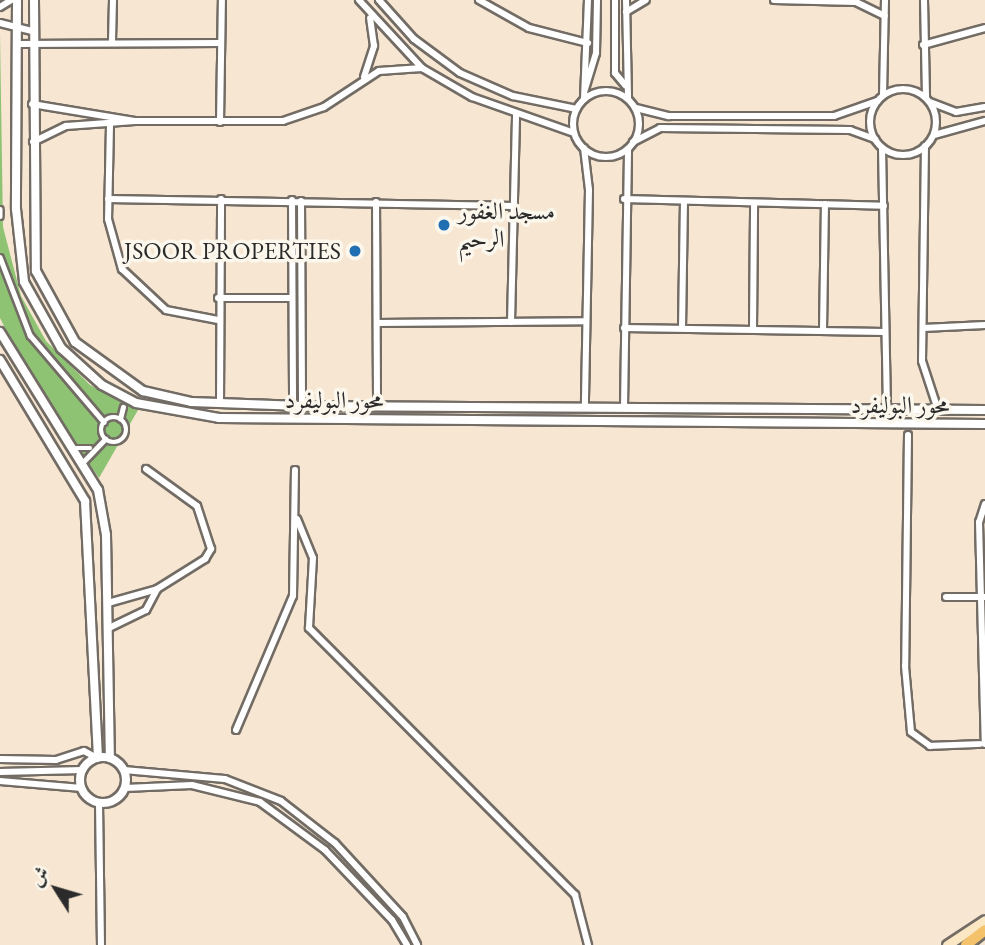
<!DOCTYPE html>
<meta charset="utf-8">
<style>
body{margin:0}
#map{position:relative;width:985px;height:945px;overflow:hidden;background:#f7e6d1;font-family:"EB Garamond",Amiri,serif}
div>[style]{position:absolute}
[style*='--x']{left:calc(var(--x)*1px);top:calc(var(--y)*1px);width:calc(var(--w)*1px);rotate:calc(var(--a)*1deg)}
.green>*{inset:0;background:#8fc374}
.roads{filter:drop-shadow(2px 0 #726c65) drop-shadow(-2px 0 #726c65) drop-shadow(0 2px #726c65) drop-shadow(0 -2px #726c65)}
.pedestrian>*{height:4.5px;margin:-2.25px;padding:0 2.25px;transform-origin:2.25px;border-radius:2.25px;background:#fff}
.pedestrian>.ring{margin:-2.25px;padding:0;box-sizing:content-box;background:none;border:4.5px solid #fff;border-radius:50%}
.minor>*{height:6px;margin:-3px;padding:0 3px;transform-origin:3px;border-radius:3px;background:#fff}
.minor>.ring{margin:-3px;padding:0;box-sizing:content-box;background:none;border:6px solid #fff;border-radius:50%}
.tertiary>*{height:8px;margin:-4px;padding:0 4px;transform-origin:4px;border-radius:4px;background:#fff}
.tertiary>.ring{margin:-4px;padding:0;box-sizing:content-box;background:none;border:8px solid #fff;border-radius:50%}
.secondary>*{height:9px;margin:-4.5px;padding:0 4.5px;transform-origin:4.5px;border-radius:4.5px;background:#fbe7c3}
.trunk>*{height:10px;margin:-5px;padding:0 5px;transform-origin:5px;border-radius:5px;background:#f4c26a}
.dots>*{width:19px;height:19px;translate:-50% -50%;box-sizing:border-box;border:4px solid #fbf7ec;border-radius:50%}
span{translate:-50% -50%;white-space:nowrap;text-align:center;line-height:1.15;-webkit-text-stroke:7px #fbf7ec;paint-order:stroke}
.poi-label{font-size:24px;color:#2b2b2b}
.left{translate:0 -50%;text-align:left}
.right{translate:-100% -50%;text-align:right}
.street-label{font-size:24px;color:#2b2b2b}
.north{position:absolute;left:21px;top:854px;width:70px;height:70px;-webkit-text-stroke:5px #fbf7ec;paint-order:stroke;rotate:307deg;font-size:19px;font-weight:700;line-height:28px;text-align:center;color:#2b2b2b}
.north::after{content:'';display:block;margin:auto;width:24px;height:32px;background:#2b2b2b;clip-path:polygon(50% 0,100% 100%,50% 72%,0 100%)}
</style>
<div id="map">
<div class="green">
<div style="clip-path:polygon(0 33px,3px 227px,21px 296px,46px 341px,90px 385px,138px 410px,99px 478px,30px 378px,0 318px)"></div>
</div>
<div class="roads">
<div class="pedestrian">
<div style="--x:0;--y:209;--w:7;--a:90"></div>
<div style="--x:0;--y:257;--w:84;--a:69"></div>
<div style="--x:30;--y:335;--w:114;--a:49.6"></div>
<div class="ring" style="left:101px;top:417px;width:21.5px;height:21.5px"></div>
<div style="--x:120;--y:419;--w:12;--a:-76"></div>
<div style="--x:74;--y:448;--w:16;--a:0"></div>
<div style="--x:83;--y:462;--w:32;--a:-46"></div>
</div>
<div class="minor">
<div style="--x:359;--y:0;--w:93;--a:47.2"></div>
<div style="--x:422;--y:68;--w:58;--a:30.1"></div>
<div style="--x:472;--y:97;--w:108;--a:19.4"></div>
<div style="--x:379;--y:0;--w:52;--a:48.1"></div>
<div style="--x:414;--y:39;--w:57;--a:36.5"></div>
<div style="--x:460;--y:73;--w:58;--a:23.5"></div>
<div style="--x:513;--y:96;--w:65;--a:11.5"></div>
<div style="--x:479;--y:0;--w:57;--a:29.2"></div>
<div style="--x:529;--y:28;--w:61;--a:14.3"></div>
<div style="--x:615;--y:0;--w:73;--a:90"></div>
<div style="--x:615;--y:73;--w:16;--a:50"></div>
<div style="--x:626;--y:0;--w:98;--a:88.8"></div>
<div style="--x:774;--y:0;--w:82;--a:1.4"></div>
<div style="--x:856;--y:2;--w:32;--a:26"></div>
<div style="--x:924;--y:0;--w:98;--a:88.8"></div>
<div style="--x:0;--y:7;--w:13;--a:-32"></div>
<div style="--x:626;--y:12;--w:23;--a:-31"></div>
<div style="--x:0;--y:23;--w:34;--a:14"></div>
<div style="--x:112;--y:41;--w:41;--a:-88.6"></div>
<div style="--x:18;--y:44;--w:203;--a:-0.3"></div>
<div style="--x:923;--y:45;--w:64;--a:-15.3"></div>
<div style="--x:364;--y:77;--w:33;--a:-72"></div>
<div style="--x:374;--y:46;--w:28;--a:-98"></div>
<div class="ring" style="left:870px;top:89px;width:60px;height:60px"></div>
<div style="--x:585;--y:89;--w:38;--a:-73"></div>
<div style="--x:596;--y:53;--w:53;--a:-88.9"></div>
<div class="ring" style="left:573px;top:91px;width:60px;height:60px"></div>
<div style="--x:883;--y:95;--w:95;--a:-88.8"></div>
<div style="--x:584;--y:99;--w:99;--a:-87.7"></div>
<div style="--x:930;--y:102;--w:28;--a:21"></div>
<div style="--x:956;--y:112;--w:29;--a:-10"></div>
<div style="--x:32;--y:104;--w:104;--a:9.4"></div>
<div style="--x:135;--y:121;--w:148;--a:0"></div>
<div style="--x:283;--y:121;--w:43;--a:-18.9"></div>
<div style="--x:324;--y:107;--w:66;--a:-33.2"></div>
<div style="--x:379;--y:71;--w:43;--a:-4"></div>
<div style="--x:636;--y:108;--w:34;--a:14"></div>
<div style="--x:669;--y:116;--w:165;--a:0"></div>
<div style="--x:834;--y:116;--w:46;--a:-19.2"></div>
<div style="--x:220;--y:122;--w:122;--a:-89.1"></div>
<div style="--x:110;--y:125;--w:94;--a:91.2"></div>
<div style="--x:108;--y:219;--w:52;--a:74.4"></div>
<div style="--x:122;--y:269;--w:60;--a:43"></div>
<div style="--x:166;--y:310;--w:53;--a:10.9"></div>
<div style="--x:934;--y:135;--w:53;--a:-15.4"></div>
<div style="--x:33;--y:142;--w:37;--a:-26"></div>
<div style="--x:66;--y:126;--w:69;--a:-4.1"></div>
<div style="--x:633;--y:142;--w:30;--a:-27"></div>
<div style="--x:660;--y:128;--w:190;--a:0.6"></div>
<div style="--x:850;--y:130;--w:27;--a:20"></div>
<div style="--x:925;--y:146;--w:215;--a:90.8"></div>
<div style="--x:922;--y:361;--w:52;--a:71.9"></div>
<div style="--x:584;--y:148;--w:42;--a:83.2"></div>
<div style="--x:589;--y:190;--w:217;--a:91.1"></div>
<div style="--x:882;--y:148;--w:262;--a:88.9"></div>
<div style="--x:108;--y:199;--w:406;--a:1"></div>
<div style="--x:624;--y:199;--w:260;--a:1.5"></div>
<div style="--x:292;--y:200;--w:205;--a:89.7"></div>
<div style="--x:301;--y:201;--w:205;--a:89.7"></div>
<div style="--x:376;--y:202;--w:205;--a:89.7"></div>
<div style="--x:218;--y:298;--w:74;--a:0"></div>
<div style="--x:511;--y:322;--w:208;--a:-88.6"></div>
<div style="--x:377;--y:323;--w:209;--a:-0.5"></div>
<div style="--x:624;--y:328;--w:261;--a:0.9"></div>
<div style="--x:682;--y:328;--w:127;--a:-89.1"></div>
<div style="--x:753;--y:328;--w:125;--a:-89.5"></div>
<div style="--x:923;--y:328;--w:62;--a:-2.8"></div>
<div style="--x:823;--y:330;--w:126;--a:-89.1"></div>
<div style="--x:220;--y:403;--w:204;--a:-89.7"></div>
<div style="--x:624;--y:407;--w:258;--a:-89.1"></div>
<div style="--x:908;--y:435;--w:231;--a:90.7"></div>
<div style="--x:905;--y:666;--w:66;--a:84.8"></div>
<div style="--x:911;--y:732;--w:24;--a:36"></div>
<div style="--x:930;--y:746;--w:50;--a:-2.3"></div>
<div style="--x:985;--y:504;--w:19;--a:108"></div>
<div style="--x:979;--y:522;--w:222;--a:88.5"></div>
<div style="--x:297;--y:519;--w:42;--a:67.7"></div>
<div style="--x:313;--y:558;--w:70;--a:93.3"></div>
<div style="--x:309;--y:628;--w:377;--a:45.1"></div>
<div style="--x:575;--y:895;--w:52;--a:75.4"></div>
<div style="--x:946;--y:597;--w:39;--a:0"></div>
<div style="--x:108;--y:603;--w:51;--a:-15.9"></div>
<div style="--x:157;--y:589;--w:57;--a:-32"></div>
<div style="--x:205;--y:559;--w:12;--a:-59"></div>
<div style="--x:211;--y:549;--w:45;--a:-108"></div>
<div style="--x:197;--y:506;--w:63;--a:-144"></div>
<div style="--x:109;--y:628;--w:41;--a:-25.9"></div>
<div style="--x:146;--y:610;--w:24;--a:-62"></div>
<div style="--x:236;--y:730;--w:146;--a:-67"></div>
<div style="--x:293;--y:596;--w:126;--a:-89.1"></div>
<div style="--x:0;--y:759;--w:56;--a:1"></div>
<div style="--x:56;--y:760;--w:29;--a:-18"></div>
<div style="--x:84;--y:751;--w:15;--a:28"></div>
<div style="--x:124;--y:770;--w:101;--a:5.1"></div>
<div style="--x:225;--y:779;--w:60;--a:21.4"></div>
<div style="--x:281;--y:801;--w:68;--a:37.9"></div>
<div style="--x:335;--y:843;--w:100;--a:47.4"></div>
<div style="--x:403;--y:917;--w:31;--a:63"></div>
<div style="--x:0;--y:772;--w:83;--a:-1.4"></div>
<div style="--x:0;--y:781;--w:82;--a:4.9"></div>
<div style="--x:125;--y:788;--w:67;--a:-2.6"></div>
<div style="--x:192;--y:785;--w:70;--a:14"></div>
<div style="--x:260;--y:802;--w:81;--a:36.4"></div>
<div style="--x:325;--y:850;--w:97;--a:46.3"></div>
<div style="--x:392;--y:920;--w:29;--a:59"></div>
<div style="--x:99;--y:803;--w:142;--a:89.2"></div>
</div>
<div class="tertiary">
<div style="--x:17;--y:0;--w:209;--a:90.3"></div>
<div style="--x:16;--y:209;--w:73;--a:83.7"></div>
<div style="--x:24;--y:282;--w:76;--a:60.7"></div>
<div style="--x:61;--y:348;--w:55;--a:42.1"></div>
<div style="--x:102;--y:385;--w:38;--a:28"></div>
<div style="--x:136;--y:403;--w:84;--a:10.2"></div>
<div style="--x:219;--y:418;--w:766;--a:0.45"></div>
<div style="--x:34;--y:0;--w:271;--a:89.6"></div>
<div style="--x:36;--y:271;--w:81;--a:61.2"></div>
<div style="--x:75;--y:342;--w:84;--a:35.8"></div>
<div style="--x:143;--y:391;--w:49;--a:12.9"></div>
<div style="--x:191;--y:402;--w:111;--a:2.1"></div>
<div style="--x:302;--y:406;--w:683;--a:0.34"></div>
<div style="--x:0;--y:332;--w:186;--a:58.2"></div>
<div style="--x:98;--y:490;--w:46;--a:79.9"></div>
<div style="--x:106;--y:535;--w:223;--a:89"></div>
<div style="--x:0;--y:360;--w:165;--a:58.9"></div>
<div style="--x:85;--y:501;--w:257;--a:87.1"></div>
<div class="ring" style="left:80px;top:757px;width:38px;height:38px"></div>
</div>
<div class="secondary">
<div style="--x:947;--y:945;--w:45;--a:-33.3"></div>
</div>
<div class="trunk">
<div style="--x:966;--y:945;--w:24;--a:-38"></div>
</div>
</div>
<div class="dots">
<div style="left:444px;top:225px;background:#1f6fb2"></div>
<div style="left:355px;top:251px;background:#1f6fb2"></div>
</div>
<div class="poi-label">
<span class="left" style="left:458px;top:225px">مسجد الغفور<br>الرحيم</span>
<span class="right" style="left:341px;top:251px">JSOOR PROPERTIES</span>
</div>
<div class="street-label">
<span style="left:334px;top:400px">محور البوليفرد</span>
<span style="left:900px;top:405px">محور البوليفرد</span>
</div>
<div class="north">ش</div>
</div>
